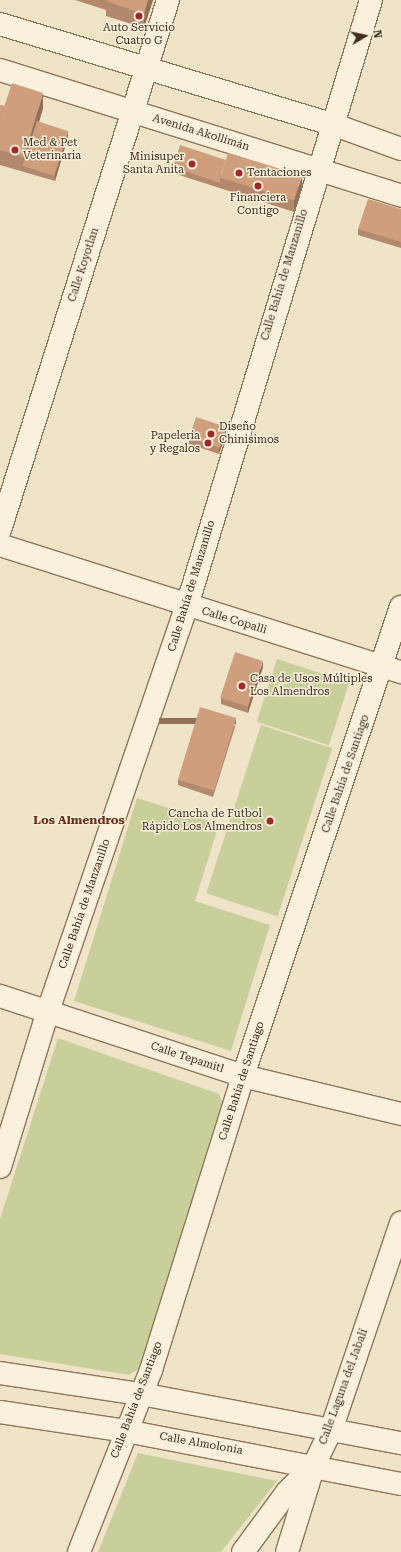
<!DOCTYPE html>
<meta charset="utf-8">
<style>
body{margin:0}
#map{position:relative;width:401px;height:1552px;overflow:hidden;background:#f0e4c8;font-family:"Roboto Serif",serif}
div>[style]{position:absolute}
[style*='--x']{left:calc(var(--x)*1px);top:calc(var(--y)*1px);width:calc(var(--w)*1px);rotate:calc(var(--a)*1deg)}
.green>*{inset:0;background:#c9cf9b;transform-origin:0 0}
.roads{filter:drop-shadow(1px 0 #8d765c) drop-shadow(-1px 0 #8d765c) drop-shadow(0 1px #8d765c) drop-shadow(0 -1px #8d765c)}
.minor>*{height:22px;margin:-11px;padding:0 11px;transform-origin:11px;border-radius:11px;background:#faf1dc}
.wall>*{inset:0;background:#b2896c}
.shaded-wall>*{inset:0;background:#916f58;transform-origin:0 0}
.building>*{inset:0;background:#cf9f7d;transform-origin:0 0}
.dots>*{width:11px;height:11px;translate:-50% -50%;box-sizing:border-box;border:2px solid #f7eed8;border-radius:50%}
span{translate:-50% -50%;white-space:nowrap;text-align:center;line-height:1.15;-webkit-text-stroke:3px #f7eed8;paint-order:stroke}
.poi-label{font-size:11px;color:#3d2e20}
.left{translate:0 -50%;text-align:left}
.right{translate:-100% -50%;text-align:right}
.street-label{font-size:11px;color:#3d2e20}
.neighbourhood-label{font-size:12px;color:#6b2e1e;font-weight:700}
.north{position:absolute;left:345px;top:16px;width:40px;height:40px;-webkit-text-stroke:3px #f7eed8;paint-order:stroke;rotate:81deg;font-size:11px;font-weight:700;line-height:16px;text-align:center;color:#3d2e20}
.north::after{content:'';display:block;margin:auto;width:14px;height:18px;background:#3d2e20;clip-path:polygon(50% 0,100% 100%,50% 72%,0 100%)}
</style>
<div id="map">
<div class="green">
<div style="left:277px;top:659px;width:76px;height:66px;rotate:18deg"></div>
<div style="left:261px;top:725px;width:75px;height:177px;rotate:18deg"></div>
<div style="clip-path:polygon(137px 798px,219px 824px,195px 901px,270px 925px,231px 1051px,74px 1001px)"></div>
<div style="clip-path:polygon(58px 1038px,219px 1094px,225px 1109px,140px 1368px,129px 1375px,0 1354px,0 1219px)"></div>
<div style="clip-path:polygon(138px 1453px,277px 1481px,221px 1552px,98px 1552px)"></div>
</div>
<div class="roads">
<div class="minor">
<div style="--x:0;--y:24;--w:347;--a:16.8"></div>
<div style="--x:332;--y:124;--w:73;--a:19.9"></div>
<div style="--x:0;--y:70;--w:420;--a:17.4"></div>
<div style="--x:0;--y:530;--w:556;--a:-72.41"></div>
<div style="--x:0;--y:545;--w:421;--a:17.6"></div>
<div style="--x:0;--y:996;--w:256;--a:18.2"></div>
<div style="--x:243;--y:1076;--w:163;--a:13.5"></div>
<div style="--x:0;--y:1167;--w:163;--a:-72.9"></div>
<div style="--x:48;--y:1011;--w:428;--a:-71.1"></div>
<div style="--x:187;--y:606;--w:633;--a:-73.11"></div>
<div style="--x:0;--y:1373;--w:143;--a:8.5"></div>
<div style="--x:141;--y:1394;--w:265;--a:10.7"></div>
<div style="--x:0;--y:1412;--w:127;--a:8.6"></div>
<div style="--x:126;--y:1431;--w:280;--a:10.9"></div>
<div style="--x:79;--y:1552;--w:196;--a:-68.4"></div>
<div style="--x:151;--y:1370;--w:308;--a:-72.6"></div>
<div style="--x:243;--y:1076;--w:495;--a:-71.4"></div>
<div style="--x:243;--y:1552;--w:74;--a:-53.7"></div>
<div style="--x:287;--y:1492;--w:37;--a:-45"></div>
<div style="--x:287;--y:1552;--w:91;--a:-72.8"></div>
<div style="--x:314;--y:1465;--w:39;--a:-64"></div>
<div style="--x:331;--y:1430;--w:219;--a:-71.3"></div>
</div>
</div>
<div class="wall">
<div style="clip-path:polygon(75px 0,153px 0,144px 28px,106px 16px,106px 10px)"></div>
<div style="clip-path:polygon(0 105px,4px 106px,43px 108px,39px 122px,68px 137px,55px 181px,0 165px)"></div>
<div style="clip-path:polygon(173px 167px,302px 187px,294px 212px,173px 173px)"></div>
<div style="clip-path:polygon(401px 209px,401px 248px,358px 235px,358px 229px)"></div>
<div style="clip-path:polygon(226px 433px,219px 454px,189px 444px,189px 438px)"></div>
<div style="clip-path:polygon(263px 667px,248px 713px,221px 704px,221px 698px)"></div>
<div style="clip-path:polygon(236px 724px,213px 797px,178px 785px,178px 780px)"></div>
</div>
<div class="shaded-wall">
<div style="clip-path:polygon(148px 0,153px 0,144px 28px,144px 14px)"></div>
<div style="clip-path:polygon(43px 93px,43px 108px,26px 167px,24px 166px,24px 157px)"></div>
<div style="clip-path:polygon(68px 131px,68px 137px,55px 181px,55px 175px)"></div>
<div style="clip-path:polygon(302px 176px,302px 187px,294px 212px,294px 201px)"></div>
<div style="clip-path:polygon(226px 427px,226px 433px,219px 454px,219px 448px)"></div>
<div style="clip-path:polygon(263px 661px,263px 667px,248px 713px,248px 707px)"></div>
<div style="left:236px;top:718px;width:6px;height:77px;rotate:90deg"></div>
</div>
<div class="building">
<div style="clip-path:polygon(107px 0,148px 0,144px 14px,106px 1px)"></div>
<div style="clip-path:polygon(12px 83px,43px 93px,24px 157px,0 150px,0 119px)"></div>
<div style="clip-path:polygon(0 105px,4px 106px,0 119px)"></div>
<div style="left:37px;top:121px;width:33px;height:47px;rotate:18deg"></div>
<div style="clip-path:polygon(180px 145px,226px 160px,220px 178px,220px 183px,173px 167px)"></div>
<div style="left:228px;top:153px;width:77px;height:26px;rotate:17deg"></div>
<div style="clip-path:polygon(368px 199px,401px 209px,401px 242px,358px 229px)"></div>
<div style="left:196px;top:417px;width:32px;height:22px;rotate:18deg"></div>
<div style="left:235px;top:652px;width:29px;height:48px;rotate:18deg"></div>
<div style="left:200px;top:707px;width:38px;height:76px;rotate:17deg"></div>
</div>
<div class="dots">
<div style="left:139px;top:16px;background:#9e2a2b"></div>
<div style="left:15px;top:150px;background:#9e2a2b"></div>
<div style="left:192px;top:164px;background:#9e2a2b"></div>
<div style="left:239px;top:173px;background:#9e2a2b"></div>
<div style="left:258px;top:186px;background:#9e2a2b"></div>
<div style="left:211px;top:434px;background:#9e2a2b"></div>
<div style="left:208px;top:443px;background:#9e2a2b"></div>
<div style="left:242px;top:686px;background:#9e2a2b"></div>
<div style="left:270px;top:821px;background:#9e2a2b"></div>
</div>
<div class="poi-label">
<span style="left:139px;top:35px">Auto Servicio<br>Cuatro G</span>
<span class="left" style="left:23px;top:150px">Med &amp; Pet<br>Veterinaria</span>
<span class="right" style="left:184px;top:164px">Minisuper<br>Santa Anita</span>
<span class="left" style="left:247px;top:173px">Tentaciones</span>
<span style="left:258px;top:205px">Financiera<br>Contigo</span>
<span class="left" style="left:219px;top:434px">Diseño<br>Chinisimos</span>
<span class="right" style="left:200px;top:443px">Papelería<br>y Regalos</span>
<span class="left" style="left:250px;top:686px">Casa de Usos Múltiples<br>Los Almendros</span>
<span class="right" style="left:262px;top:821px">Cancha de Futbol<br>Rápido Los Almendros</span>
</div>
<div class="street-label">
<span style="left:201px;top:133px;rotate:17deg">Avenida Akollimán</span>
<span style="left:84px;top:265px;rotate:-72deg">Calle Koyotlan</span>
<span style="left:285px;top:275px;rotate:-73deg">Calle Bahía de Manzanillo</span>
<span style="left:192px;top:586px;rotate:-73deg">Calle Bahía de Manzanillo</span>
<span style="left:234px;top:621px;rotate:17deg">Calle Copalli</span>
<span style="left:346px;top:774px;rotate:-71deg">Calle Bahía de Santiago</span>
<span style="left:85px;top:904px;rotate:-71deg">Calle Bahía de Manzanillo</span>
<span style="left:187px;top:1058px;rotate:18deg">Calle Tepamitl</span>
<span style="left:242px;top:1081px;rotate:-72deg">Calle Bahía de Santiago</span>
<span style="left:344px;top:1387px;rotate:-70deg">Calle Laguna del Jabalí</span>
<span style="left:137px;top:1400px;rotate:-69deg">Calle Bahía de Santiago</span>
<span style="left:201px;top:1444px;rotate:10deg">Calle Almolonia</span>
</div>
<div class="neighbourhood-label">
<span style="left:79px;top:821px">Los Almendros</span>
</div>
<div class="north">N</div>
</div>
